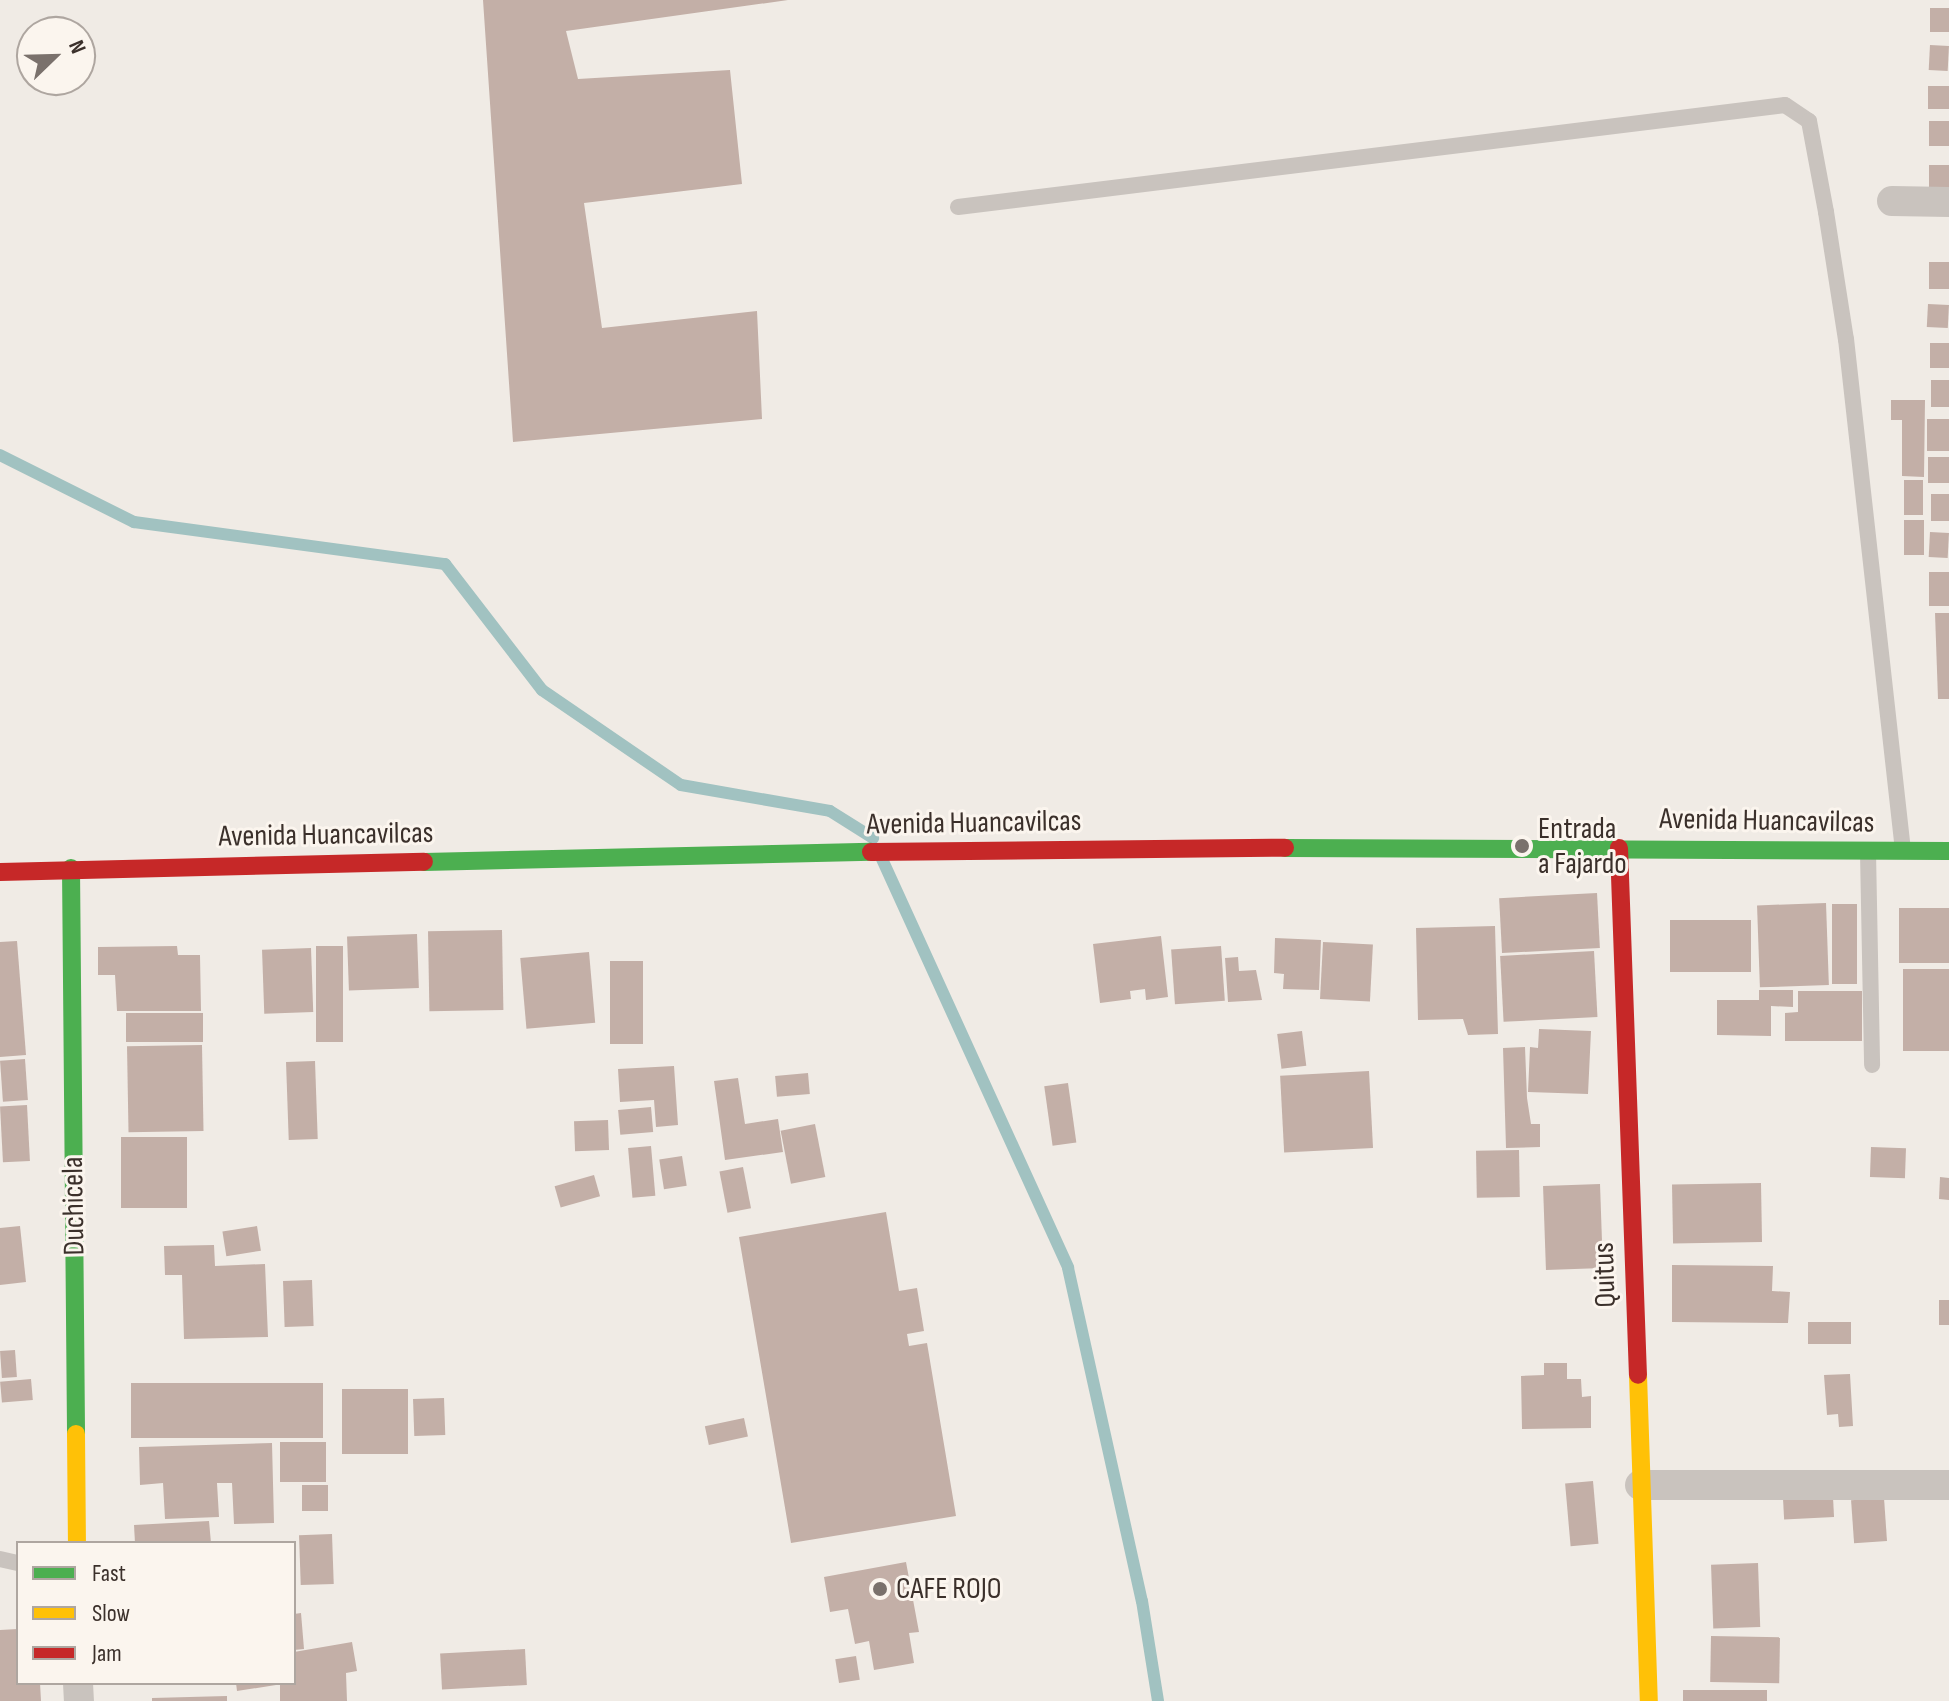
<!DOCTYPE html>
<style>
body{margin:0}
#map{position:relative;width:1949px;height:1701px;overflow:hidden;background:#f0ebe5;font-family:"Sofia Sans Condensed",sans-serif}
div>[style]{position:absolute}
[style*='--x']{left:calc(var(--x)*1px);top:calc(var(--y)*1px);width:calc(var(--w)*1px);rotate:calc(var(--a)*1deg)}
.stream>*{height:12px;margin:-6px;padding:0 6px;transform-origin:6px;border-radius:6px;background:#a1c2c1}
.building>*{inset:0;background:#c3afa7;transform-origin:0 0}
.lane>*{height:16px;margin:-8px;padding:0 8px;transform-origin:8px;border-radius:8px;background:#c9c3be}
.street>*{height:30px;margin:-15px;padding:0 15px;transform-origin:15px;border-radius:15px;background:#c9c3be}
.fast>*{height:18px;margin:-9px;padding:0 9px;transform-origin:9px;border-radius:9px;background:#4caf50}
.slow>*{height:18px;margin:-9px;padding:0 9px;transform-origin:9px;border-radius:9px;background:#ffc107}
.jam>*{height:18px;margin:-9px;padding:0 9px;transform-origin:9px;border-radius:9px;background:#c62828}
.dots>*{width:22px;height:22px;translate:-50% -50%;box-sizing:border-box;border:4px solid #fbf5ee;border-radius:50%}
span{translate:-50% -50%;white-space:nowrap;text-align:center;line-height:1.15;-webkit-text-stroke:6px #fbf5ee;paint-order:stroke}
.street-label{font-size:30px;color:#3b302b}
.poi-label{font-size:30px;color:#3b302b}
.left{translate:0 -50%;text-align:left}
.legend{position:absolute;left:16px;top:1541px;width:280px;height:144px;box-sizing:border-box;background:#fbf5ee;border:2px solid #aea6a0;margin:0;padding:10px 14px;list-style:none;font-size:24px;color:#3b302b}
.legend li{display:flex;align-items:center;gap:16px;height:40px}
.legend b{width:40px;border:2px solid #aea6a0}
.north{position:absolute;left:16px;top:16px;width:80px;height:80px;box-sizing:border-box;background:#fbf5ee;border:2px solid #aea6a0;border-radius:50%;rotate:67deg;font-size:22px;font-weight:700;line-height:32px;text-align:center;color:#3b302b}
.north::after{content:'';display:block;margin:auto;width:28px;height:36px;background:#7a716c;clip-path:polygon(50% 0,100% 100%,50% 72%,0 100%)}
</style>
<div id="map">
<div class="stream">
<div style="--x:0;--y:455;--w:150;--a:26.6"></div>
<div style="--x:134;--y:522;--w:314;--a:7.7"></div>
<div style="--x:445;--y:564;--w:159;--a:52.4"></div>
<div style="--x:542;--y:690;--w:168;--a:34.4"></div>
<div style="--x:681;--y:785;--w:151;--a:9.9"></div>
<div style="--x:830;--y:811;--w:51;--a:32.1"></div>
<div style="--x:882;--y:859;--w:449;--a:65.5"></div>
<div style="--x:1068;--y:1268;--w:341;--a:77.5"></div>
<div style="--x:1142;--y:1601;--w:101;--a:80.9"></div>
</div>
<div class="building">
<div style="clip-path:polygon(483px 0,788px 0,566px 31px,578px 79px,730px 70px,742px 184px,584px 203px,602px 328px,757px 311px,762px 419px,513px 442px)"></div>
<div style="left:1930px;top:8px;width:19px;height:24px"></div>
<div style="left:1930px;top:45px;width:19px;height:25px;rotate:3deg"></div>
<div style="left:1928px;top:86px;width:21px;height:23px"></div>
<div style="left:1929px;top:121px;width:20px;height:25px"></div>
<div style="left:1929px;top:165px;width:20px;height:31px"></div>
<div style="left:1929px;top:262px;width:20px;height:27px"></div>
<div style="left:1928px;top:304px;width:21px;height:23px;rotate:3deg"></div>
<div style="left:1949px;top:343px;width:25px;height:19px;rotate:90deg"></div>
<div style="left:1949px;top:380px;width:27px;height:18px;rotate:90deg"></div>
<div style="clip-path:polygon(1891px 400px,1925px 400px,1924px 477px,1902px 476px,1902px 420px,1891px 420px)"></div>
<div style="left:1927px;top:419px;width:22px;height:32px"></div>
<div style="left:1949px;top:457px;width:26px;height:21px;rotate:90deg"></div>
<div style="left:1904px;top:480px;width:19px;height:35px"></div>
<div style="left:1931px;top:494px;width:18px;height:27px"></div>
<div style="left:1904px;top:520px;width:20px;height:35px"></div>
<div style="left:1930px;top:532px;width:19px;height:25px;rotate:3deg"></div>
<div style="left:1929px;top:572px;width:20px;height:34px"></div>
<div style="clip-path:polygon(1935px 613px,1949px 613px,1949px 699px,1938px 699px)"></div>
<div style="left:1597px;top:893px;width:55px;height:98px;rotate:87deg"></div>
<div style="left:1826px;top:903px;width:82px;height:69px;rotate:88deg"></div>
<div style="left:1832px;top:904px;width:25px;height:80px"></div>
<div style="left:1949px;top:908px;width:55px;height:50px;rotate:90deg"></div>
<div style="left:1670px;top:920px;width:81px;height:52px"></div>
<div style="clip-path:polygon(1495px 926px,1498px 1034px,1468px 1035px,1463px 1019px,1418px 1020px,1416px 928px)"></div>
<div style="left:502px;top:930px;width:80px;height:74px;rotate:89deg"></div>
<div style="left:417px;top:934px;width:54px;height:70px;rotate:88deg"></div>
<div style="clip-path:polygon(1161px 936px,1168px 997px,1146px 1000px,1145px 989px,1130px 991px,1131px 999px,1100px 1003px,1093px 944px)"></div>
<div style="clip-path:polygon(1275px 938px,1321px 940px,1319px 990px,1283px 989px,1284px 974px,1274px 973px)"></div>
<div style="clip-path:polygon(17px 941px,26px 1055px,0 1057px,0 942px)"></div>
<div style="left:1323px;top:942px;width:50px;height:57px;rotate:3deg"></div>
<div style="clip-path:polygon(177px 946px,178px 955px,200px 955px,201px 1011px,117px 1011px,115px 975px,98px 975px,98px 947px)"></div>
<div style="left:316px;top:946px;width:27px;height:96px"></div>
<div style="left:1221px;top:946px;width:55px;height:50px;rotate:86deg"></div>
<div style="left:311px;top:948px;width:64px;height:49px;rotate:88deg"></div>
<div style="left:1594px;top:951px;width:66px;height:94px;rotate:87deg"></div>
<div style="left:589px;top:952px;width:71px;height:69px;rotate:85deg"></div>
<div style="clip-path:polygon(1238px 957px,1239px 971px,1256px 970px,1262px 1000px,1228px 1002px,1225px 958px)"></div>
<div style="left:610px;top:961px;width:33px;height:83px"></div>
<div style="left:1949px;top:969px;width:82px;height:46px;rotate:90deg"></div>
<div style="clip-path:polygon(1759px 990px,1793px 990px,1793px 1007px,1771px 1006px,1771px 1036px,1717px 1035px,1717px 1000px,1759px 1000px)"></div>
<div style="clip-path:polygon(1798px 991px,1862px 991px,1862px 1041px,1785px 1041px,1785px 1013px,1798px 1012px)"></div>
<div style="left:203px;top:1013px;width:29px;height:77px;rotate:90deg"></div>
<div style="clip-path:polygon(1539px 1029px,1591px 1031px,1588px 1094px,1528px 1092px,1530px 1047px,1538px 1048px)"></div>
<div style="left:1302px;top:1031px;width:35px;height:25px;rotate:83deg"></div>
<div style="left:202px;top:1045px;width:86px;height:75px;rotate:89deg"></div>
<div style="clip-path:polygon(1525px 1047px,1527px 1098px,1531px 1124px,1540px 1124px,1540px 1147px,1506px 1148px,1503px 1048px)"></div>
<div style="left:25px;top:1059px;width:41px;height:25px;rotate:86deg"></div>
<div style="left:315px;top:1061px;width:78px;height:29px;rotate:88deg"></div>
<div style="clip-path:polygon(674px 1066px,678px 1125px,656px 1127px,654px 1100px,620px 1102px,618px 1069px)"></div>
<div style="left:1369px;top:1071px;width:77px;height:89px;rotate:87deg"></div>
<div style="left:808px;top:1073px;width:21px;height:33px;rotate:85deg"></div>
<div style="clip-path:polygon(738px 1078px,745px 1124px,778px 1119px,783px 1152px,725px 1160px,714px 1081px)"></div>
<div style="left:1068px;top:1083px;width:60px;height:24px;rotate:82deg"></div>
<div style="left:27px;top:1105px;width:56px;height:27px;rotate:87deg"></div>
<div style="left:651px;top:1107px;width:25px;height:33px;rotate:85deg"></div>
<div style="left:608px;top:1120px;width:30px;height:34px;rotate:88deg"></div>
<div style="left:815px;top:1124px;width:54px;height:35px;rotate:79deg"></div>
<div style="left:187px;top:1137px;width:71px;height:66px;rotate:90deg"></div>
<div style="left:651px;top:1146px;width:50px;height:23px;rotate:85deg"></div>
<div style="left:1871px;top:1147px;width:35px;height:30px;rotate:2deg"></div>
<div style="left:1519px;top:1150px;width:47px;height:43px;rotate:89deg"></div>
<div style="left:682px;top:1156px;width:30px;height:23px;rotate:81deg"></div>
<div style="left:743px;top:1167px;width:42px;height:24px;rotate:79deg"></div>
<div style="left:594px;top:1175px;width:22px;height:41px;rotate:74deg"></div>
<div style="clip-path:polygon(1940px 1177px,1949px 1178px,1949px 1200px,1939px 1199px)"></div>
<div style="left:1761px;top:1183px;width:59px;height:89px;rotate:89deg"></div>
<div style="left:1600px;top:1184px;width:84px;height:57px;rotate:88deg"></div>
<div style="clip-path:polygon(886px 1212px,899px 1291px,917px 1288px,924px 1331px,907px 1334px,909px 1346px,927px 1343px,956px 1516px,791px 1543px,739px 1237px)"></div>
<div style="clip-path:polygon(20px 1226px,26px 1282px,0 1285px,0 1228px)"></div>
<div style="left:257px;top:1226px;width:25px;height:35px;rotate:81deg"></div>
<div style="clip-path:polygon(214px 1245px,215px 1266px,265px 1264px,268px 1337px,184px 1339px,182px 1275px,165px 1275px,164px 1246px)"></div>
<div style="clip-path:polygon(1672px 1265px,1773px 1266px,1772px 1291px,1790px 1292px,1788px 1323px,1672px 1322px)"></div>
<div style="left:312px;top:1280px;width:46px;height:29px;rotate:88deg"></div>
<div style="left:1939px;top:1300px;width:10px;height:25px"></div>
<div style="left:1851px;top:1322px;width:22px;height:43px;rotate:90deg"></div>
<div style="left:15px;top:1350px;width:27px;height:15px;rotate:86deg"></div>
<div style="clip-path:polygon(1544px 1363px,1567px 1363px,1567px 1379px,1581px 1379px,1582px 1397px,1591px 1396px,1591px 1428px,1522px 1429px,1521px 1376px,1544px 1375px)"></div>
<div style="clip-path:polygon(1850px 1374px,1853px 1426px,1839px 1427px,1838px 1414px,1827px 1415px,1824px 1375px)"></div>
<div style="left:31px;top:1379px;width:21px;height:31px;rotate:85deg"></div>
<div style="left:323px;top:1383px;width:55px;height:192px;rotate:90deg"></div>
<div style="left:342px;top:1389px;width:66px;height:65px"></div>
<div style="left:444px;top:1398px;width:37px;height:31px;rotate:88deg"></div>
<div style="left:744px;top:1418px;width:19px;height:40px;rotate:78deg"></div>
<div style="left:280px;top:1442px;width:46px;height:40px"></div>
<div style="clip-path:polygon(272px 1443px,274px 1523px,234px 1524px,232px 1483px,217px 1483px,219px 1517px,165px 1519px,163px 1483px,140px 1485px,139px 1447px)"></div>
<div style="left:1593px;top:1481px;width:63px;height:28px;rotate:85deg"></div>
<div style="left:302px;top:1485px;width:26px;height:26px"></div>
<div style="left:1833px;top:1497px;width:20px;height:50px;rotate:87deg"></div>
<div style="left:1884px;top:1498px;width:43px;height:33px;rotate:86deg"></div>
<div style="clip-path:polygon(209px 1521px,211px 1543px,135px 1543px,134px 1525px)"></div>
<div style="left:332px;top:1534px;width:50px;height:33px;rotate:88deg"></div>
<div style="clip-path:polygon(906px 1562px,919px 1632px,909px 1633px,914px 1663px,874px 1670px,869px 1641px,855px 1644px,848px 1609px,830px 1612px,824px 1577px)"></div>
<div style="left:1758px;top:1563px;width:64px;height:47px;rotate:88deg"></div>
<div style="clip-path:polygon(301px 1613px,304px 1649px,294px 1650px,294px 1614px)"></div>
<div style="clip-path:polygon(18px 1629px,18px 1683px,40px 1683px,41px 1701px,0 1701px,0 1630px)"></div>
<div style="left:1711px;top:1636px;width:69px;height:46px;rotate:1deg"></div>
<div style="clip-path:polygon(352px 1642px,357px 1671px,346px 1673px,347px 1701px,280px 1701px,280px 1683px,294px 1683px,294px 1652px)"></div>
<div style="left:525px;top:1649px;width:36px;height:85px;rotate:87deg"></div>
<div style="left:856px;top:1656px;width:24px;height:21px;rotate:81deg"></div>
<div style="clip-path:polygon(236px 1683px,276px 1683px,276px 1685px,237px 1691px)"></div>
<div style="left:1767px;top:1690px;width:11px;height:84px;rotate:90deg"></div>
<div style="clip-path:polygon(227px 1696px,227px 1701px,152px 1701px,152px 1698px)"></div>
</div>
<div class="lane">
<div style="--x:958;--y:207;--w:833;--a:-7.03"></div>
<div style="--x:1785;--y:105;--w:29;--a:34"></div>
<div style="--x:1809;--y:121;--w:93;--a:79.4"></div>
<div style="--x:1826;--y:212;--w:129;--a:81.1"></div>
<div style="--x:1846;--y:339;--w:514;--a:83.64"></div>
<div style="--x:1868;--y:852;--w:213;--a:88.9"></div>
<div style="--x:0;--y:1559;--w:18;--a:13"></div>
</div>
<div class="street">
<div style="--x:1892;--y:201;--w:57;--a:1"></div>
<div style="--x:1640;--y:1485;--w:309;--a:0"></div>
<div style="--x:78;--y:1683;--w:18;--a:87"></div>
</div>
<div class="fast">
<div style="--x:1285;--y:848;--w:664;--a:0.26"></div>
<div style="--x:424;--y:862;--w:447;--a:-1.3"></div>
<div style="--x:71;--y:868;--w:566;--a:89.49"></div>
</div>
<div class="slow">
<div style="--x:1638;--y:1375;--w:326;--a:88.1"></div>
<div style="--x:76;--y:1434;--w:109;--a:89.5"></div>
</div>
<div class="jam">
<div style="--x:1619;--y:848;--w:527;--a:87.94"></div>
<div style="--x:871;--y:852;--w:414;--a:-0.6"></div>
<div style="--x:0;--y:872;--w:424;--a:-1.4"></div>
</div>
<div class="dots">
<div style="left:1522px;top:846px;background:#7a716c"></div>
<div style="left:880px;top:1589px;background:#7a716c"></div>
</div>
<div class="street-label">
<span style="left:1767px;top:821px;rotate:1deg">Avenida Huancavilcas</span>
<span style="left:974px;top:823px;rotate:-1deg">Avenida Huancavilcas</span>
<span style="left:326px;top:835px;rotate:-1deg">Avenida Huancavilcas</span>
<span style="left:74px;top:1206px;rotate:-91deg">Duchicela</span>
<span style="left:1605px;top:1275px;rotate:-92deg">Quitus</span>
</div>
<div class="poi-label">
<span class="left" style="left:1538px;top:846px">Entrada<br>a Fajardo</span>
<span class="left" style="left:896px;top:1589px">CAFE ROJO</span>
</div>
<ul class="legend">
<li><b style="height:10px;background:#4caf50"></b>Fast</li>
<li><b style="height:10px;background:#ffc107"></b>Slow</li>
<li><b style="height:10px;background:#c62828"></b>Jam</li>
</ul>
<div class="north">N</div>
</div>
